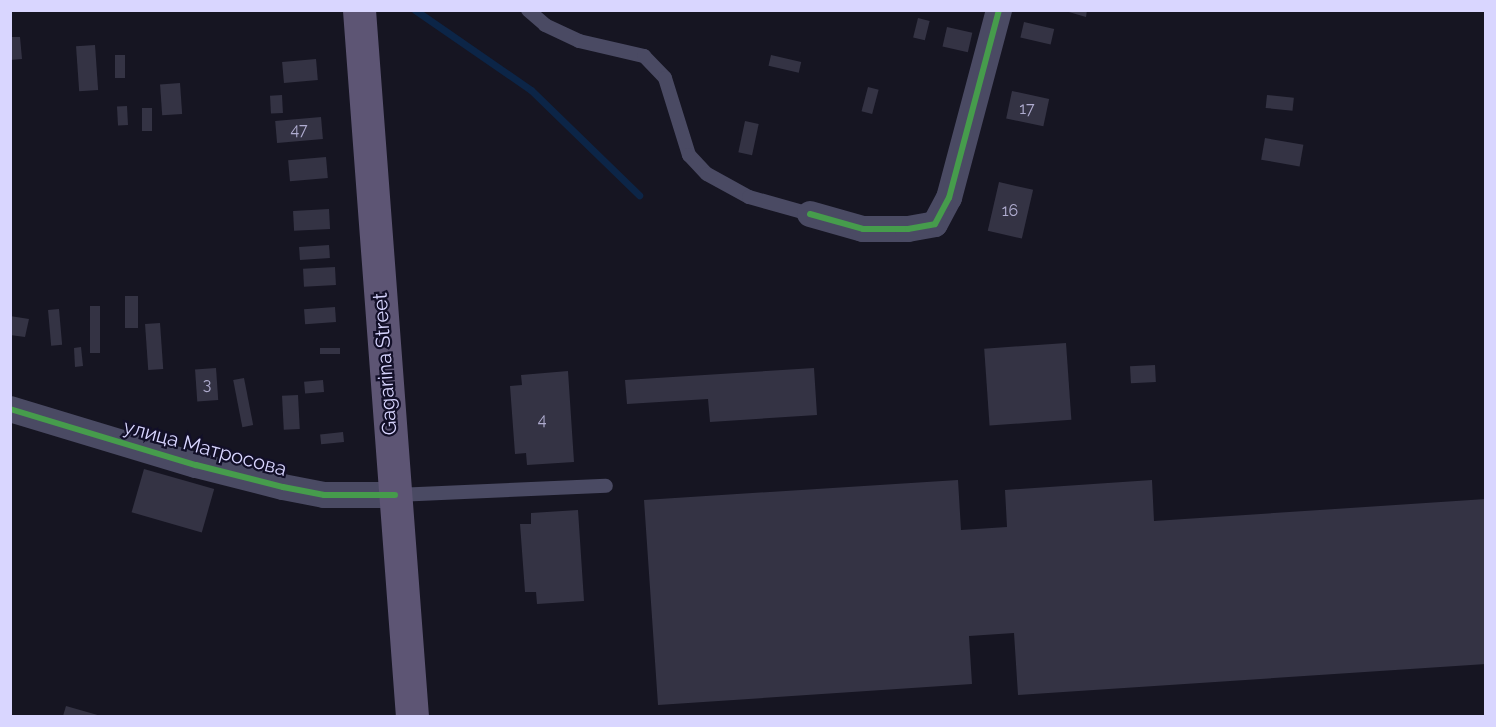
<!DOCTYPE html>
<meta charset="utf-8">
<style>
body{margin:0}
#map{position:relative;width:1496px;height:727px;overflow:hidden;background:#161522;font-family:Raleway,sans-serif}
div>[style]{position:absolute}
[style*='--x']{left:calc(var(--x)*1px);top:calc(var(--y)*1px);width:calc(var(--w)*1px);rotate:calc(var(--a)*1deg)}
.stream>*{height:7px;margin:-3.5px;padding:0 3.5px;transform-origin:3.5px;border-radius:3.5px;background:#0c2547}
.building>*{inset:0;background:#343344;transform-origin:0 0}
.lane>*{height:14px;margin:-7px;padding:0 7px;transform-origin:7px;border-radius:7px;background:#4a4a63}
.street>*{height:26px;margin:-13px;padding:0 13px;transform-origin:13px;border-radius:13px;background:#4a4a63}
.primary>*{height:33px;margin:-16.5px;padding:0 16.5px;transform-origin:16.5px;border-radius:16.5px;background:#5d5574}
.cycleway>*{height:6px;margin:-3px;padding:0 3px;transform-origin:3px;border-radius:3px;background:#469c4c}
span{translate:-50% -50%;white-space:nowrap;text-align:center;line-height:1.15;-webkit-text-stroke:4.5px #120f28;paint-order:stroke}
.number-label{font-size:16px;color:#b0add0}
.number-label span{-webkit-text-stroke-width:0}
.street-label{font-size:20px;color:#d9d6ff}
.frame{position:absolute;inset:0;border:12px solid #d9d6ff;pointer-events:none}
</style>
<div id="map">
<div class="stream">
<div style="--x:415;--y:10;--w:141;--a:34.6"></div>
<div style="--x:531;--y:90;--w:151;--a:44.2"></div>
</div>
<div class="building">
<div style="clip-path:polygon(1062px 10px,1087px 10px,1086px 17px)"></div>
<div style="left:918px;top:18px;width:12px;height:20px;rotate:14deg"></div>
<div style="left:1024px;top:22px;width:31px;height:16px;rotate:13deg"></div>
<div style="left:947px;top:27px;width:26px;height:20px;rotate:13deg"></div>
<div style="clip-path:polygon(10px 37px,20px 37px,22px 59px,10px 60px)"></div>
<div style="left:95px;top:45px;width:45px;height:19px;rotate:86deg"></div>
<div style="left:115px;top:55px;width:10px;height:23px"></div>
<div style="left:771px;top:55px;width:31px;height:11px;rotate:13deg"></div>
<div style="left:316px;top:59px;width:21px;height:34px;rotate:85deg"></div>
<div style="left:180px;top:83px;width:31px;height:20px;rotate:86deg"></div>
<div style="left:868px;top:87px;width:11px;height:25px;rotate:15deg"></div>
<div style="left:1012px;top:91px;width:38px;height:28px;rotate:12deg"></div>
<div style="left:282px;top:95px;width:18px;height:12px;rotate:87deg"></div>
<div style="left:1267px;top:95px;width:27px;height:13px;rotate:6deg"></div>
<div style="left:127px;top:106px;width:19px;height:10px;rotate:87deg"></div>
<div style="left:142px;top:108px;width:10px;height:23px"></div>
<div style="left:321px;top:117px;width:22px;height:46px;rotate:85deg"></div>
<div style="left:745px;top:121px;width:14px;height:32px;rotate:12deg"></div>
<div style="left:1265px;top:138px;width:39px;height:22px;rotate:10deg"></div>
<div style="left:326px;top:157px;width:21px;height:38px;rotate:85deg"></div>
<div style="left:999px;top:182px;width:35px;height:50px;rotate:13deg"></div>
<div style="left:329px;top:209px;width:20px;height:36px;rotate:87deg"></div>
<div style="left:329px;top:245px;width:13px;height:30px;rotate:86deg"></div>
<div style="left:335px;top:267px;width:18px;height:32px;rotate:87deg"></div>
<div style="left:125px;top:296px;width:13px;height:32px"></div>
<div style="left:90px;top:306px;width:10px;height:47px"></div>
<div style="left:335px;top:307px;width:15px;height:31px;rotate:86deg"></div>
<div style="left:59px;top:309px;width:36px;height:11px;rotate:85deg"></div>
<div style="clip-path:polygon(10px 316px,29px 319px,25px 337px,10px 335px)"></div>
<div style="left:160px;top:323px;width:46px;height:15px;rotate:86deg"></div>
<div style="left:1066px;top:343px;width:77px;height:82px;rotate:86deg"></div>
<div style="clip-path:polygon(81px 347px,83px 366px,75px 367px,74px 348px)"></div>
<div style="left:340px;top:348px;width:6px;height:20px;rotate:90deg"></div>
<div style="left:1155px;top:365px;width:17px;height:25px;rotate:87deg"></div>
<div style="left:216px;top:368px;width:32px;height:21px;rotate:86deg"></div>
<div style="clip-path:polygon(814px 368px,817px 415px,710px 422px,708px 399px,627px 404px,625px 380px)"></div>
<div style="clip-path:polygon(568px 371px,574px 462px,527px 465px,526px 453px,515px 454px,510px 386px,522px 385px,521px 375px)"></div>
<div style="left:244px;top:378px;width:48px;height:11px;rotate:79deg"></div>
<div style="left:323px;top:380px;width:12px;height:19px;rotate:85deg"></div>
<div style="left:298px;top:395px;width:34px;height:16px;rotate:87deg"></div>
<div style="left:343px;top:432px;width:10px;height:23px;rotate:84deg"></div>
<div style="left:144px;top:469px;width:73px;height:45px;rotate:16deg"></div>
<div style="clip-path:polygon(958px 480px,961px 530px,1007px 527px,1005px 490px,1152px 480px,1154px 521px,1486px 499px,1486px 664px,1018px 695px,1014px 633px,969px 636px,972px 684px,658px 705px,644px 500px)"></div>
<div style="clip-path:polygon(578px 510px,584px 601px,537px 604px,536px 592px,525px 592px,520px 524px,531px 524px,531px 513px)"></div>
<div style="clip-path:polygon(66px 706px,101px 716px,63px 716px)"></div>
</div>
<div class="lane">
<div style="--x:528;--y:10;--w:23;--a:41"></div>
<div style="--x:545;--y:25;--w:38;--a:25"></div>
<div style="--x:579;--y:41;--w:67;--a:13"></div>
<div style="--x:644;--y:56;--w:30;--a:46"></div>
<div style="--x:665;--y:78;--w:81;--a:72.7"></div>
<div style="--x:689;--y:155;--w:26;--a:47"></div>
<div style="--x:707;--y:174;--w:48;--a:28.7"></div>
<div style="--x:749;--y:197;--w:63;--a:15.6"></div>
<div style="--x:396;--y:495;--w:210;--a:-2.5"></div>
</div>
<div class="street">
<div style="--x:810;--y:214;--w:55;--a:15.8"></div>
<div style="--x:863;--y:229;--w:45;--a:0"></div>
<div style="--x:908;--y:229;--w:27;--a:-10"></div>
<div style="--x:935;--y:224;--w:30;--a:-62"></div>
<div style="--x:949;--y:198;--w:195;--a:-75.1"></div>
<div style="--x:10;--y:409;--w:194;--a:16.8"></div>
<div style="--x:196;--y:465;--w:90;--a:14.2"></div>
<div style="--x:283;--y:487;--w:42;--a:11"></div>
<div style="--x:324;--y:495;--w:71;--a:0"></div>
</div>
<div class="primary">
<div style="--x:359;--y:10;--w:708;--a:85.71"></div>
</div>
<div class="cycleway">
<div style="--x:810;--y:214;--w:55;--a:15.8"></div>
<div style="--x:863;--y:229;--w:45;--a:0"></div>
<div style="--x:908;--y:229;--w:27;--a:-10"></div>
<div style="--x:935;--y:224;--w:30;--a:-62"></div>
<div style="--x:949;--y:198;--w:195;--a:-75.1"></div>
<div style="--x:10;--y:409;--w:194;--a:16.8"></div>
<div style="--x:196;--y:465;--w:90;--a:14.2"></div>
<div style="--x:283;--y:487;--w:42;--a:11"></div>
<div style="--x:324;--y:495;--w:71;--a:0"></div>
</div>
<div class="number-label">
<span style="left:1027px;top:109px">17</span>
<span style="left:299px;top:130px">47</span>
<span style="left:1010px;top:211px">16</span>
<span style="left:207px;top:385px">3</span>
<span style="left:542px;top:420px">4</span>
</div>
<div class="street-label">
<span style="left:385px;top:364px;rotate:-94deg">Gagarina Street</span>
<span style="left:205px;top:448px;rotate:15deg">улица Матросова</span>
</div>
<div class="frame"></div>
</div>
